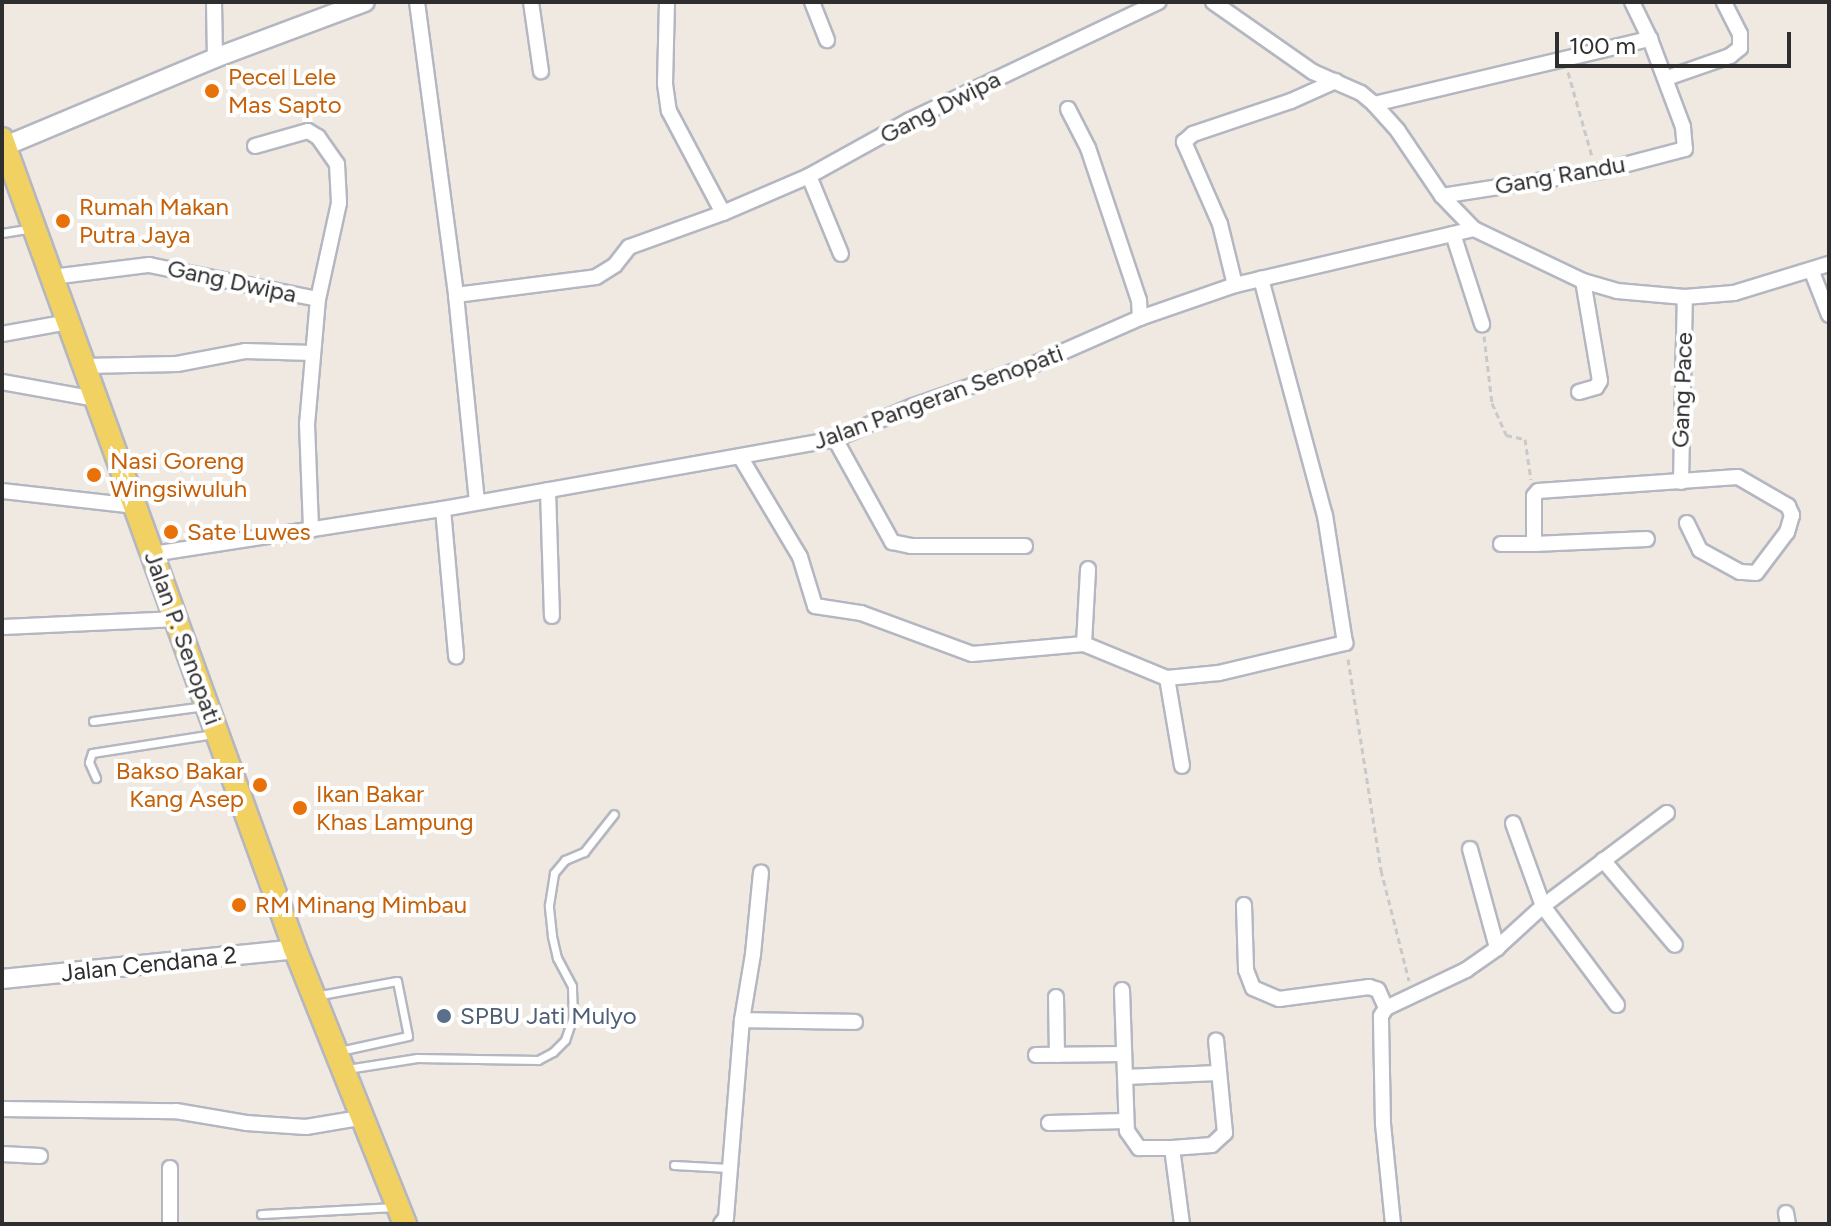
<!DOCTYPE html>
<style>
body{margin:0}
#map{position:relative;width:1831px;height:1226px;overflow:hidden;background:#efe9e1;font-family:Figtree,sans-serif}
div>[style]{position:absolute}
[style*='--x']{left:calc(var(--x)*1px);top:calc(var(--y)*1px);width:calc(var(--w)*1px);rotate:calc(var(--a)*1deg)}
.path>*{height:3px;margin-top:-1.5px;transform-origin:0;background:repeating-linear-gradient(90deg,#c9c9c9 0 6px,transparent 0 10px)}
.roads{filter:drop-shadow(2px 0 #b4b7c1) drop-shadow(-2px 0 #b4b7c1) drop-shadow(0 2px #b4b7c1) drop-shadow(0 -2px #b4b7c1)}
.service>*{height:7px;margin:-3.5px;padding:0 3.5px;transform-origin:3.5px;border-radius:3.5px;background:#fff}
.minor>*{height:14px;margin:-7px;padding:0 7px;transform-origin:7px;border-radius:7px;background:#fff}
.tertiary>*{height:18px;margin:-9px;padding:0 9px;transform-origin:9px;border-radius:9px;background:#fff}
.primary>*{height:22px;margin:-11px;padding:0 11px;transform-origin:11px;border-radius:11px;background:#f2d163}
.dots>*{width:22px;height:22px;translate:-50% -50%;box-sizing:border-box;border:4px solid #fff;border-radius:50%}
span{translate:-50% -50%;white-space:nowrap;text-align:center;line-height:1.15;-webkit-text-stroke:8px #fff;paint-order:stroke}
.food-label{font-size:24px;color:#c56008}
.left{translate:0 -50%;text-align:left}
.right{translate:-100% -50%;text-align:right}
.street-label{font-size:24px;color:#2e2e2e}
.service-label{font-size:24px;color:#4e5e75}
.frame{position:absolute;inset:0;border:4px solid #2e2e2e;pointer-events:none}
.scale{position:absolute;left:1555px;top:32px;width:236px;height:36px;box-sizing:border-box;border:4px solid #2e2e2e;border-top:0;padding-left:10px;font-size:24px;line-height:28px;white-space:nowrap;color:#2e2e2e;-webkit-text-stroke:6px #fff;paint-order:stroke}
</style>
<div id="map">
<div class="path">
<div style="--x:1568;--y:72;--w:87;--a:74.1"></div>
<div style="--x:1484;--y:336;--w:67;--a:83.2"></div>
<div style="--x:1492;--y:403;--w:35;--a:66"></div>
<div style="--x:1506;--y:435;--w:19;--a:12"></div>
<div style="--x:1525;--y:439;--w:41;--a:81.7"></div>
<div style="--x:1348;--y:659;--w:214;--a:81.1"></div>
<div style="--x:1381;--y:870;--w:114;--a:75.8"></div>
</div>
<div class="roads">
<div class="service">
<div style="--x:2;--y:233;--w:30;--a:-9"></div>
<div style="--x:93;--y:721;--w:113;--a:-7.6"></div>
<div style="--x:96;--y:778;--w:17;--a:-114"></div>
<div style="--x:89;--y:762;--w:9;--a:-72"></div>
<div style="--x:92;--y:753;--w:123;--a:-8.9"></div>
<div style="--x:315;--y:996;--w:83;--a:-10.4"></div>
<div style="--x:397;--y:981;--w:56;--a:78.7"></div>
<div style="--x:408;--y:1036;--w:70;--a:167.6"></div>
<div style="--x:347;--y:1069;--w:71;--a:-8.9"></div>
<div style="--x:417;--y:1058;--w:121;--a:0.9"></div>
<div style="--x:538;--y:1060;--w:17;--a:-28"></div>
<div style="--x:553;--y:1052;--w:17;--a:-45"></div>
<div style="--x:565;--y:1040;--w:24;--a:-71"></div>
<div style="--x:573;--y:1017;--w:31;--a:-92"></div>
<div style="--x:572;--y:986;--w:32;--a:-118"></div>
<div style="--x:557;--y:958;--w:23;--a:-103"></div>
<div style="--x:552;--y:936;--w:31;--a:-96"></div>
<div style="--x:549;--y:905;--w:32;--a:-81"></div>
<div style="--x:554;--y:873;--w:17;--a:-50"></div>
<div style="--x:565;--y:860;--w:21;--a:-23"></div>
<div style="--x:584;--y:852;--w:48;--a:-51.7"></div>
<div style="--x:674;--y:1165;--w:55;--a:3.1"></div>
<div style="--x:261;--y:1214;--w:135;--a:-3"></div>
</div>
<div class="minor">
<div style="--x:214;--y:2;--w:56;--a:89"></div>
<div style="--x:417;--y:2;--w:296;--a:82.4"></div>
<div style="--x:456;--y:295;--w:208;--a:84.2"></div>
<div style="--x:531;--y:2;--w:70;--a:81.8"></div>
<div style="--x:667;--y:2;--w:82;--a:91.4"></div>
<div style="--x:665;--y:84;--w:27;--a:82"></div>
<div style="--x:669;--y:111;--w:115;--a:62.1"></div>
<div style="--x:812;--y:2;--w:41;--a:68.5"></div>
<div style="--x:1213;--y:2;--w:122;--a:35"></div>
<div style="--x:1313;--y:72;--w:52;--a:23.6"></div>
<div style="--x:1361;--y:93;--w:17;--a:40"></div>
<div style="--x:1374;--y:104;--w:36;--a:48"></div>
<div style="--x:1398;--y:131;--w:78;--a:55.9"></div>
<div style="--x:1442;--y:196;--w:46;--a:45.9"></div>
<div style="--x:1474;--y:229;--w:121;--a:25.5"></div>
<div style="--x:1583;--y:281;--w:35;--a:16"></div>
<div style="--x:1617;--y:291;--w:68;--a:5"></div>
<div style="--x:1685;--y:297;--w:49;--a:-4.7"></div>
<div style="--x:1734;--y:293;--w:99;--a:-17"></div>
<div style="--x:1632;--y:2;--w:41;--a:64.1"></div>
<div style="--x:1667;--y:78;--w:67;--a:-19.2"></div>
<div style="--x:1730;--y:56;--w:13;--a:-39"></div>
<div style="--x:1740;--y:48;--w:14;--a:-90"></div>
<div style="--x:1740;--y:34;--w:36;--a:-117"></div>
<div style="--x:1374;--y:104;--w:284;--a:-13.3"></div>
<div style="--x:1650;--y:39;--w:94;--a:69.4"></div>
<div style="--x:1683;--y:127;--w:22;--a:85"></div>
<div style="--x:1685;--y:149;--w:87;--a:165.3"></div>
<div style="--x:1601;--y:171;--w:161;--a:171.1"></div>
<div style="--x:1068;--y:109;--w:44;--a:62.9"></div>
<div style="--x:1088;--y:148;--w:160;--a:71.5"></div>
<div style="--x:1139;--y:300;--w:18;--a:87"></div>
<div style="--x:255;--y:146;--w:55;--a:-15.8"></div>
<div style="--x:308;--y:131;--w:12;--a:31"></div>
<div style="--x:318;--y:137;--w:33;--a:55"></div>
<div style="--x:337;--y:164;--w:39;--a:87"></div>
<div style="--x:339;--y:203;--w:98;--a:102.3"></div>
<div style="--x:318;--y:299;--w:125;--a:95"></div>
<div style="--x:307;--y:424;--w:106;--a:87.8"></div>
<div style="--x:809;--y:176;--w:84;--a:67.7"></div>
<div style="--x:1453;--y:234;--w:95;--a:72.1"></div>
<div style="--x:1812;--y:272;--w:46;--a:68.4"></div>
<div style="--x:52;--y:277;--w:98;--a:-7.1"></div>
<div style="--x:149;--y:265;--w:172;--a:11.4"></div>
<div style="--x:1235;--y:285;--w:63;--a:-103.8"></div>
<div style="--x:1220;--y:224;--w:90;--a:-113.7"></div>
<div style="--x:1184;--y:142;--w:12;--a:-42"></div>
<div style="--x:1193;--y:134;--w:103;--a:-18.6"></div>
<div style="--x:1291;--y:101;--w:49;--a:-24"></div>
<div style="--x:456;--y:295;--w:141;--a:-7.3"></div>
<div style="--x:596;--y:277;--w:22;--a:-32"></div>
<div style="--x:615;--y:265;--w:23;--a:-52"></div>
<div style="--x:629;--y:247;--w:100;--a:-19.9"></div>
<div style="--x:723;--y:213;--w:94;--a:-23.3"></div>
<div style="--x:809;--y:176;--w:115;--a:-29"></div>
<div style="--x:910;--y:120;--w:275;--a:-25.4"></div>
<div style="--x:2;--y:334;--w:67;--a:-10.3"></div>
<div style="--x:84;--y:366;--w:93;--a:-1.2"></div>
<div style="--x:177;--y:364;--w:69;--a:-10.8"></div>
<div style="--x:245;--y:351;--w:68;--a:1.7"></div>
<div style="--x:2;--y:382;--w:96;--a:10.3"></div>
<div style="--x:1579;--y:392;--w:18;--a:-16"></div>
<div style="--x:1596;--y:387;--w:7;--a:-56"></div>
<div style="--x:1600;--y:381;--w:101;--a:-99.6"></div>
<div style="--x:835;--y:439;--w:118;--a:61"></div>
<div style="--x:892;--y:542;--w:19;--a:12"></div>
<div style="--x:911;--y:546;--w:114;--a:0"></div>
<div style="--x:741;--y:458;--w:115;--a:59.2"></div>
<div style="--x:800;--y:557;--w:51;--a:73"></div>
<div style="--x:815;--y:606;--w:47;--a:8.7"></div>
<div style="--x:861;--y:613;--w:118;--a:20.3"></div>
<div style="--x:972;--y:654;--w:112;--a:-5.1"></div>
<div style="--x:1084;--y:644;--w:75;--a:-86.9"></div>
<div style="--x:1681;--y:482;--w:185;--a:-88.8"></div>
<div style="--x:548;--y:490;--w:126;--a:88.2"></div>
<div style="--x:2;--y:491;--w:134;--a:6.4"></div>
<div style="--x:443;--y:509;--w:148;--a:84.9"></div>
<div style="--x:1501;--y:544;--w:33;--a:0"></div>
<div style="--x:1534;--y:544;--w:48;--a:-90"></div>
<div style="--x:1534;--y:496;--w:6;--a:-51"></div>
<div style="--x:1538;--y:491;--w:200;--a:-4"></div>
<div style="--x:1738;--y:477;--w:58;--a:30.1"></div>
<div style="--x:1788;--y:506;--w:10;--a:66"></div>
<div style="--x:1792;--y:515;--w:18;--a:106"></div>
<div style="--x:1787;--y:532;--w:51;--a:127.1"></div>
<div style="--x:1756;--y:573;--w:16;--a:-176"></div>
<div style="--x:1740;--y:572;--w:46;--a:-151.2"></div>
<div style="--x:1700;--y:550;--w:30;--a:-116"></div>
<div style="--x:1534;--y:544;--w:113;--a:-2.5"></div>
<div style="--x:152;--y:554;--w:294;--a:-8.8"></div>
<div style="--x:443;--y:509;--w:398;--a:-10.1"></div>
<div style="--x:835;--y:439;--w:85;--a:-22.9"></div>
<div style="--x:913;--y:406;--w:129;--a:-19"></div>
<div style="--x:1035;--y:364;--w:115;--a:-23.7"></div>
<div style="--x:1140;--y:318;--w:101;--a:-19.2"></div>
<div style="--x:1235;--y:285;--w:245;--a:-13.2"></div>
<div style="--x:2;--y:627;--w:174;--a:-2.6"></div>
<div style="--x:1084;--y:644;--w:90;--a:22.3"></div>
<div style="--x:1167;--y:678;--w:89;--a:80.3"></div>
<div style="--x:1167;--y:678;--w:52;--a:-5.5"></div>
<div style="--x:1219;--y:673;--w:130;--a:-13.4"></div>
<div style="--x:1345;--y:643;--w:129;--a:-98.9"></div>
<div style="--x:1325;--y:516;--w:246;--a:-105.1"></div>
<div style="--x:1470;--y:849;--w:103;--a:74.7"></div>
<div style="--x:1603;--y:860;--w:111;--a:49.7"></div>
<div style="--x:1244;--y:905;--w:65;--a:88.2"></div>
<div style="--x:1246;--y:970;--w:19;--a:69"></div>
<div style="--x:1253;--y:988;--w:28;--a:23"></div>
<div style="--x:1279;--y:999;--w:91;--a:-7.6"></div>
<div style="--x:1369;--y:987;--w:9;--a:18"></div>
<div style="--x:1378;--y:990;--w:20;--a:66"></div>
<div style="--x:1122;--y:990;--w:141;--a:88"></div>
<div style="--x:1127;--y:1131;--w:21;--a:55"></div>
<div style="--x:1139;--y:1148;--w:33;--a:0"></div>
<div style="--x:1172;--y:1148;--w:77;--a:82.5"></div>
<div style="--x:1056;--y:997;--w:58;--a:89"></div>
<div style="--x:1617;--y:1005;--w:124;--a:-126.8"></div>
<div style="--x:1543;--y:906;--w:155;--a:-36.9"></div>
<div style="--x:742;--y:1020;--w:113;--a:1"></div>
<div style="--x:1036;--y:1055;--w:88;--a:-0.7"></div>
<div style="--x:1125;--y:1077;--w:93;--a:-2.5"></div>
<div style="--x:2;--y:1109;--w:174;--a:0.7"></div>
<div style="--x:176;--y:1111;--w:71;--a:9.7"></div>
<div style="--x:246;--y:1123;--w:60;--a:3.8"></div>
<div style="--x:306;--y:1127;--w:55;--a:-9.5"></div>
<div style="--x:1049;--y:1123;--w:77;--a:-1.5"></div>
<div style="--x:1172;--y:1148;--w:40;--a:-4.3"></div>
<div style="--x:1212;--y:1145;--w:18;--a:-43"></div>
<div style="--x:1225;--y:1133;--w:93;--a:-95.5"></div>
<div style="--x:2;--y:1154;--w:38;--a:3"></div>
<div style="--x:170;--y:1168;--w:56;--a:90"></div>
<div style="--x:1786;--y:1213;--w:11;--a:80"></div>
<div style="--x:721;--y:1224;--w:8;--a:-50"></div>
<div style="--x:726;--y:1218;--w:199;--a:-85.4"></div>
<div style="--x:742;--y:1020;--w:67;--a:-80.5"></div>
<div style="--x:753;--y:954;--w:82;--a:-84.4"></div>
<div style="--x:1393;--y:1224;--w:100;--a:-95.7"></div>
<div style="--x:1383;--y:1124;--w:108;--a:-91.1"></div>
<div style="--x:1381;--y:1016;--w:9;--a:-58"></div>
<div style="--x:1386;--y:1008;--w:89;--a:-25.4"></div>
<div style="--x:1466;--y:970;--w:38;--a:-35"></div>
<div style="--x:1497;--y:948;--w:62;--a:-42.4"></div>
<div style="--x:1543;--y:906;--w:88;--a:-109.9"></div>
</div>
<div class="tertiary">
<div style="--x:5;--y:146;--w:228;--a:-22.7"></div>
<div style="--x:215;--y:58;--w:160;--a:-20.5"></div>
<div style="--x:2;--y:979;--w:295;--a:-5.8"></div>
</div>
<div class="primary">
<div style="--x:2;--y:139;--w:861;--a:70.11"></div>
<div style="--x:295;--y:949;--w:296;--a:68.2"></div>
</div>
</div>
<div class="dots">
<div style="left:212px;top:91px;background:#e8710a"></div>
<div style="left:63px;top:221px;background:#e8710a"></div>
<div style="left:94px;top:475px;background:#e8710a"></div>
<div style="left:171px;top:532px;background:#e8710a"></div>
<div style="left:260px;top:785px;background:#e8710a"></div>
<div style="left:300px;top:808px;background:#e8710a"></div>
<div style="left:239px;top:905px;background:#e8710a"></div>
<div style="left:444px;top:1016px;background:#5c6f8a"></div>
</div>
<div class="food-label">
<span class="left" style="left:228px;top:91px">Pecel Lele<br>Mas Sapto</span>
<span class="left" style="left:79px;top:221px">Rumah Makan<br>Putra Jaya</span>
<span class="left" style="left:110px;top:475px">Nasi Goreng<br>Wingsiwuluh</span>
<span class="left" style="left:187px;top:532px">Sate Luwes</span>
<span class="right" style="left:244px;top:785px">Bakso Bakar<br>Kang Asep</span>
<span class="left" style="left:316px;top:808px">Ikan Bakar<br>Khas Lampung</span>
<span class="left" style="left:255px;top:905px">RM Minang Mimbau</span>
</div>
<div class="street-label">
<span style="left:940px;top:107px;rotate:-27deg">Gang Dwipa</span>
<span style="left:1560px;top:175px;rotate:-10deg">Gang Randu</span>
<span style="left:232px;top:281px;rotate:12deg">Gang Dwipa</span>
<span style="left:1682px;top:390px;rotate:-88deg">Gang Pace</span>
<span style="left:938px;top:397px;rotate:-20deg">Jalan Pangeran Senopati</span>
<span style="left:183px;top:638px;rotate:70deg">Jalan P. Senopati</span>
<span style="left:149px;top:964px;rotate:-6deg">Jalan Cendana 2</span>
</div>
<div class="service-label">
<span class="left" style="left:460px;top:1016px">SPBU Jati Mulyo</span>
</div>
<div class="frame"></div>
<div class="scale">100 m</div>
</div>
